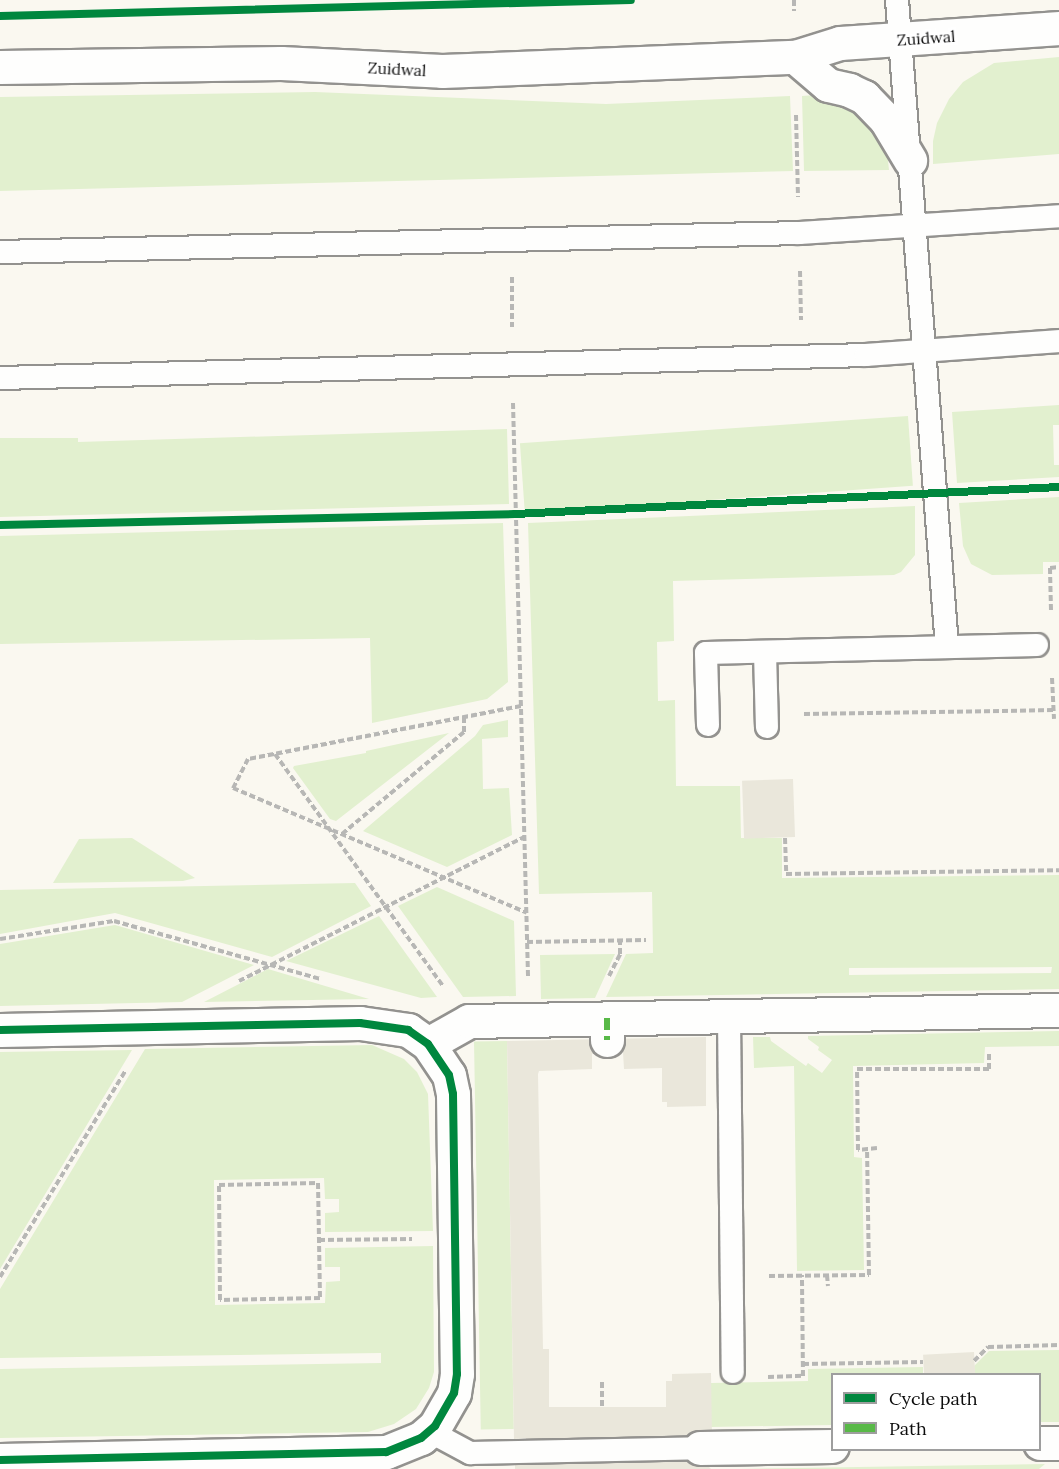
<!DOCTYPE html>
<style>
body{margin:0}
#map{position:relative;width:1059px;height:1469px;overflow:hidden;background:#faf8f0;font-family:Lora,serif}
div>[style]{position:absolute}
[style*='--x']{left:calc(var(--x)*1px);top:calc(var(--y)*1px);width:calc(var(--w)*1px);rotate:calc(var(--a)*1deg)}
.green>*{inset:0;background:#e2f0cf;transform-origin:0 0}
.plaza>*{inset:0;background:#eae7db;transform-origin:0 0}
.path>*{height:4px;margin-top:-2px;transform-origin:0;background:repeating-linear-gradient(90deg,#b7b7b5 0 6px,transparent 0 9px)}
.roads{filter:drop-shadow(2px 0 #93928f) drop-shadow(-2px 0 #93928f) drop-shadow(0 2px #93928f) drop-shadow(0 -2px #93928f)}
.service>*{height:22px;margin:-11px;padding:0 11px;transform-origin:11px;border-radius:11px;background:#fefefd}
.pedestrian>*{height:33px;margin:-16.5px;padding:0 16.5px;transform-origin:16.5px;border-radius:16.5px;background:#fefefd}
.minor>*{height:33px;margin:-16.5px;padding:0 16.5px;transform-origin:16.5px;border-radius:16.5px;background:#fefefd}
.quiet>*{height:6px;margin-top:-3px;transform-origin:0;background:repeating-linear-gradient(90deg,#58b947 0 12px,transparent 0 18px)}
.cycleway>*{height:8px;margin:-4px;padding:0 4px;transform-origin:4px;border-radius:4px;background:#00873e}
span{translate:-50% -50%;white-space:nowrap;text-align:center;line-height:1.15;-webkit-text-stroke:6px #fff;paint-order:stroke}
.street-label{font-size:16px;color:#0c0c0c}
.legend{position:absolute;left:831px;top:1373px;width:210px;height:78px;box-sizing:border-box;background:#fff;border:2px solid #9e9e9e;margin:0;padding:8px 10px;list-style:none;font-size:18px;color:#0c0c0c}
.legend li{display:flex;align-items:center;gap:12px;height:30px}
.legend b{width:30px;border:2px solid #9e9e9e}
</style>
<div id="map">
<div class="green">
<div style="clip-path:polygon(1059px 57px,1059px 154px,933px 164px,933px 141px,937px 123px,949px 99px,963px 82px,994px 63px)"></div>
<div style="clip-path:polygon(315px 92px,606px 104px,790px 96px,793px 171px,0 191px,0 97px)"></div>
<div style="clip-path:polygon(815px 95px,863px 112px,887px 151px,889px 170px,804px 171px,802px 96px)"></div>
<div style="clip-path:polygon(1059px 405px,1059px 425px,1053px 425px,1054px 465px,1059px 465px,1059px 477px,957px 483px,952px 412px)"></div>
<div style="left:908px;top:416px;width:70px;height:389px;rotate:86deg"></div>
<div style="clip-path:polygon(507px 429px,509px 504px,0 517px,0 438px,78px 438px,78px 442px)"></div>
<div style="clip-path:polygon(1059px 497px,1059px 562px,1043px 562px,1043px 574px,992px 575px,971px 564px,963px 546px,959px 503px)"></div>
<div style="clip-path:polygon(evenodd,915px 506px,915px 555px,901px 572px,894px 575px,673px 581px,674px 641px,657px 642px,658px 701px,675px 700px,676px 786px,740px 786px,741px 838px,782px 838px,782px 878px,1059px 875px,1059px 989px,606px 997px,626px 954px,653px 953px,652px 892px,539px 894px,528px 523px,915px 506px,1052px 967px,1051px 973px,849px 975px,849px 968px,1052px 967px)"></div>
<div style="clip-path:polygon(503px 523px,508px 682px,487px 699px,372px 723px,370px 638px,0 644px,0 536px)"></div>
<div style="clip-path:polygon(508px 720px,508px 737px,482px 739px,483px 789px,509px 788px,512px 835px,447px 867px,363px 831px,475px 736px,483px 725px)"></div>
<div style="clip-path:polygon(449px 733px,336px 821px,330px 819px,293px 768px,294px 766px,366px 753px,366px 751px)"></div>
<div style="clip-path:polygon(132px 838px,195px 878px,183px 881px,53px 883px,79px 839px)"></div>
<div style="clip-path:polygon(355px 883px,371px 906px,272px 957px,115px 913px,0 934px,0 890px)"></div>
<div style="clip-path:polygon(437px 887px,514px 921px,516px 996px,463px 997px,398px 906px)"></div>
<div style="clip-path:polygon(379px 916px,437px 997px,421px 998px,286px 961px)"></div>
<div style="clip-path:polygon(115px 925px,254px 965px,182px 1002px,0 1006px,0 944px)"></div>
<div style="clip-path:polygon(615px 954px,595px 998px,541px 999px,540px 955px)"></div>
<div style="clip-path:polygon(268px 969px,369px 999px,204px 1002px)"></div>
<div style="clip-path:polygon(1059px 1031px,1059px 1046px,985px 1047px,984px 1063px,853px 1066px,854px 1157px,862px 1158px,864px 1270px,797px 1271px,794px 1066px,754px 1068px,753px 1037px,770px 1037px,771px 1041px,806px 1066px,808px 1063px,822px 1073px,832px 1060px,818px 1050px,819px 1047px,808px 1039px,808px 1036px)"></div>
<div style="left:507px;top:1041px;width:388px;height:33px;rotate:89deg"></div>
<div style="clip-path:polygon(372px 1045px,404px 1059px,417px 1072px,428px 1094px,433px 1231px,325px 1232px,325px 1213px,339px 1212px,339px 1199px,325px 1199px,324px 1178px,214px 1180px,215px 1305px,325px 1303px,326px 1282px,340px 1281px,340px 1267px,325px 1267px,325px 1248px,433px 1246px,434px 1372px,429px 1388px,416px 1409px,394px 1424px,368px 1432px,0 1438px,0 1369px,381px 1363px,381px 1353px,0 1358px,0 1289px,145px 1049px)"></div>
<div style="clip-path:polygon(132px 1050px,0 1269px,0 1052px)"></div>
<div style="clip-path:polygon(1059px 1350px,1059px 1422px,1040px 1422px,1040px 1374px,975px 1374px,974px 1366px,989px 1351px)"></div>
<div style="clip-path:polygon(923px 1367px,923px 1374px,832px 1374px,832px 1425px,711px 1427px,711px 1383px,808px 1381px,808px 1369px)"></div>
<div style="clip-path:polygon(1045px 1464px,1039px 1469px,739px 1469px)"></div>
</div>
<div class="plaza">
<div style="left:793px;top:779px;width:58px;height:51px;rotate:88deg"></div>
<div style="clip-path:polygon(706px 1037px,706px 1106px,667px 1107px,667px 1102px,662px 1102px,662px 1068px,624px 1069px,623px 1052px,592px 1054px,592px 1069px,539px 1071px,538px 1074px,543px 1349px,549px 1349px,549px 1407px,666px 1407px,666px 1381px,672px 1381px,672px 1374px,711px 1373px,712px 1435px,703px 1461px,711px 1469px,515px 1469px,515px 1465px,526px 1464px,526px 1438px,514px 1439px,507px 1041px)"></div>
<div style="left:974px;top:1352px;width:22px;height:51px;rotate:87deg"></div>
</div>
<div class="path">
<div style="--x:794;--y:0;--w:11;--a:90"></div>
<div style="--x:796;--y:115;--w:82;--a:88.6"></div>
<div style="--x:800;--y:271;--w:49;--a:88.8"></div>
<div style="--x:512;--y:277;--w:50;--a:90"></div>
<div style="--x:513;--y:403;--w:574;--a:88.5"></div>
<div style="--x:1051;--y:610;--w:42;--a:-91.4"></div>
<div style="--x:1050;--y:568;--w:9;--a:-6"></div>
<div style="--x:1052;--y:678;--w:41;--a:87.2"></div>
<div style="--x:521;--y:706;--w:278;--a:169"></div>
<div style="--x:248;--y:759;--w:33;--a:117"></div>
<div style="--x:233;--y:788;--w:319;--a:23"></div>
<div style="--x:804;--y:714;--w:249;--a:-0.9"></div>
<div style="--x:275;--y:754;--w:286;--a:54.1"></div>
<div style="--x:342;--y:834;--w:159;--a:-39.9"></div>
<div style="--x:464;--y:732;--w:15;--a:-90"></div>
<div style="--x:785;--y:838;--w:36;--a:88"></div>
<div style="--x:786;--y:874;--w:273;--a:-0.8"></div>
<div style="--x:0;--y:939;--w:115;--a:-9"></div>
<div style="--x:114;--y:921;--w:214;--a:15.7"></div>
<div style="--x:527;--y:942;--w:119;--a:-1"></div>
<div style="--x:609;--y:976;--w:25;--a:-63"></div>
<div style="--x:620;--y:954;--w:14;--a:-90"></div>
<div style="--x:239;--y:981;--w:319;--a:-26.8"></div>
<div style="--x:877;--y:1148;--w:19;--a:174"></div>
<div style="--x:858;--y:1150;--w:81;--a:-90.7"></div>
<div style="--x:857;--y:1069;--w:132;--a:0"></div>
<div style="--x:989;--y:1069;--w:17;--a:-90"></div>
<div style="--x:318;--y:1183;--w:115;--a:89"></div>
<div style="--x:320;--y:1298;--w:100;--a:178.9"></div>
<div style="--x:220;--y:1300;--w:115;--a:-90.5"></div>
<div style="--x:219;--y:1185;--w:99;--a:-1.2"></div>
<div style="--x:319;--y:1240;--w:93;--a:-0.6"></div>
<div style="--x:827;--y:1275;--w:11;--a:85"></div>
<div style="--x:769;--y:1276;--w:100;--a:-0.6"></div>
<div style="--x:869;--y:1275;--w:126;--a:-90.9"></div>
<div style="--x:0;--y:1277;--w:242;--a:-58.7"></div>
<div style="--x:974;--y:1361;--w:20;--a:-45"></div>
<div style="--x:988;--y:1347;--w:71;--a:-1.6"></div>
<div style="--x:803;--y:1364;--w:120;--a:-1"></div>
<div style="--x:768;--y:1377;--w:35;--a:-2"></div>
<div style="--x:803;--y:1376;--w:101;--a:-90.6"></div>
<div style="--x:602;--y:1382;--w:25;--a:90"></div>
</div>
<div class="roads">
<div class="service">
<div style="--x:897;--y:0;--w:649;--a:85.58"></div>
<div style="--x:0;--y:252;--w:799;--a:-1.36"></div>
<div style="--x:799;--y:233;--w:261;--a:-3.7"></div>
<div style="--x:0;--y:378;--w:866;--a:-1.52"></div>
<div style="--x:866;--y:355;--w:194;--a:-4.1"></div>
<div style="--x:765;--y:652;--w:75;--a:88.5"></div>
<div style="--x:708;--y:725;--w:72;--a:-91.6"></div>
<div style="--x:706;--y:653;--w:331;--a:-1.4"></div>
<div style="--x:729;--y:1016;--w:356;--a:89.4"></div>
<div style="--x:429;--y:1431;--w:47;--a:28.2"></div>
<div style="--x:470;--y:1453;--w:230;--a:-1.2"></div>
</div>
<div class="pedestrian">
<div style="--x:607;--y:1018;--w:22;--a:90"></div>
</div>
<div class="minor">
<div style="--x:795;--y:57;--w:43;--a:40.3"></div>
<div style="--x:828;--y:85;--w:22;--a:13"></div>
<div style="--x:849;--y:90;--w:17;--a:25"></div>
<div style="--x:864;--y:97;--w:32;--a:46"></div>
<div style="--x:886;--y:120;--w:47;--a:59"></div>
<div style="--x:0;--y:67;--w:281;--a:-0.8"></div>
<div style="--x:281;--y:63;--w:161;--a:2.8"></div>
<div style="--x:442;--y:71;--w:353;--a:-2.3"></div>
<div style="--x:795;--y:57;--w:47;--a:-17.3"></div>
<div style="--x:840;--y:43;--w:220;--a:-3.9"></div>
<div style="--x:0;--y:1030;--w:360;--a:-1.1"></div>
<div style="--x:360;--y:1023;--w:49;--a:8.3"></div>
<div style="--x:408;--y:1030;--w:24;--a:35"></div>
<div style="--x:428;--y:1044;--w:37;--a:56"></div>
<div style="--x:449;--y:1075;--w:19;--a:78"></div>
<div style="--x:453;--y:1094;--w:280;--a:89.2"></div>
<div style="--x:457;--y:1374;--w:19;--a:99"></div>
<div style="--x:454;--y:1393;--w:38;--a:120"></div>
<div style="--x:435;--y:1426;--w:18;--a:139"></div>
<div style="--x:421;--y:1438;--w:38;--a:158"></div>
<div style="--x:386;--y:1452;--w:386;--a:178.8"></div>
<div style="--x:428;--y:1044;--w:47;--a:-29.3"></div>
<div style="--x:469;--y:1021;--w:590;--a:-1.07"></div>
<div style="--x:1040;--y:1443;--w:19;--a:0"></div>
<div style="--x:700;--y:1448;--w:132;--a:-0.9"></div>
</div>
</div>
<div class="quiet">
<div style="--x:607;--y:1018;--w:22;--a:90"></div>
</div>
<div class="cycleway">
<div style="--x:0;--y:16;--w:631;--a:-1.45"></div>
<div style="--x:0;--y:525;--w:515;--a:-1.22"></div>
<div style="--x:515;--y:514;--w:545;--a:-2.84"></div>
<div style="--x:0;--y:1030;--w:360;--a:-1.1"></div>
<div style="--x:360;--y:1023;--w:49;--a:8.3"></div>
<div style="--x:408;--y:1030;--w:24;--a:35"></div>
<div style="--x:428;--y:1044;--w:37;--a:56"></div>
<div style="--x:449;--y:1075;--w:19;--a:78"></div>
<div style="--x:453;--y:1094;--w:280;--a:89.2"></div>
<div style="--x:457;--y:1374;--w:19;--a:99"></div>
<div style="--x:454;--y:1393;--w:38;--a:120"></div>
<div style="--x:435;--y:1426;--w:18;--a:139"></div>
<div style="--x:421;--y:1438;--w:38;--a:158"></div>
<div style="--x:386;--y:1452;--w:386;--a:178.8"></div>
</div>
<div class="street-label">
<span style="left:926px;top:38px;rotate:-4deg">Zuidwal</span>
<span style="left:397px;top:69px;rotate:3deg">Zuidwal</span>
</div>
<ul class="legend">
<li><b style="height:8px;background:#00873e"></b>Cycle path</li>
<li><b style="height:8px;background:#58b947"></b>Path</li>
</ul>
</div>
